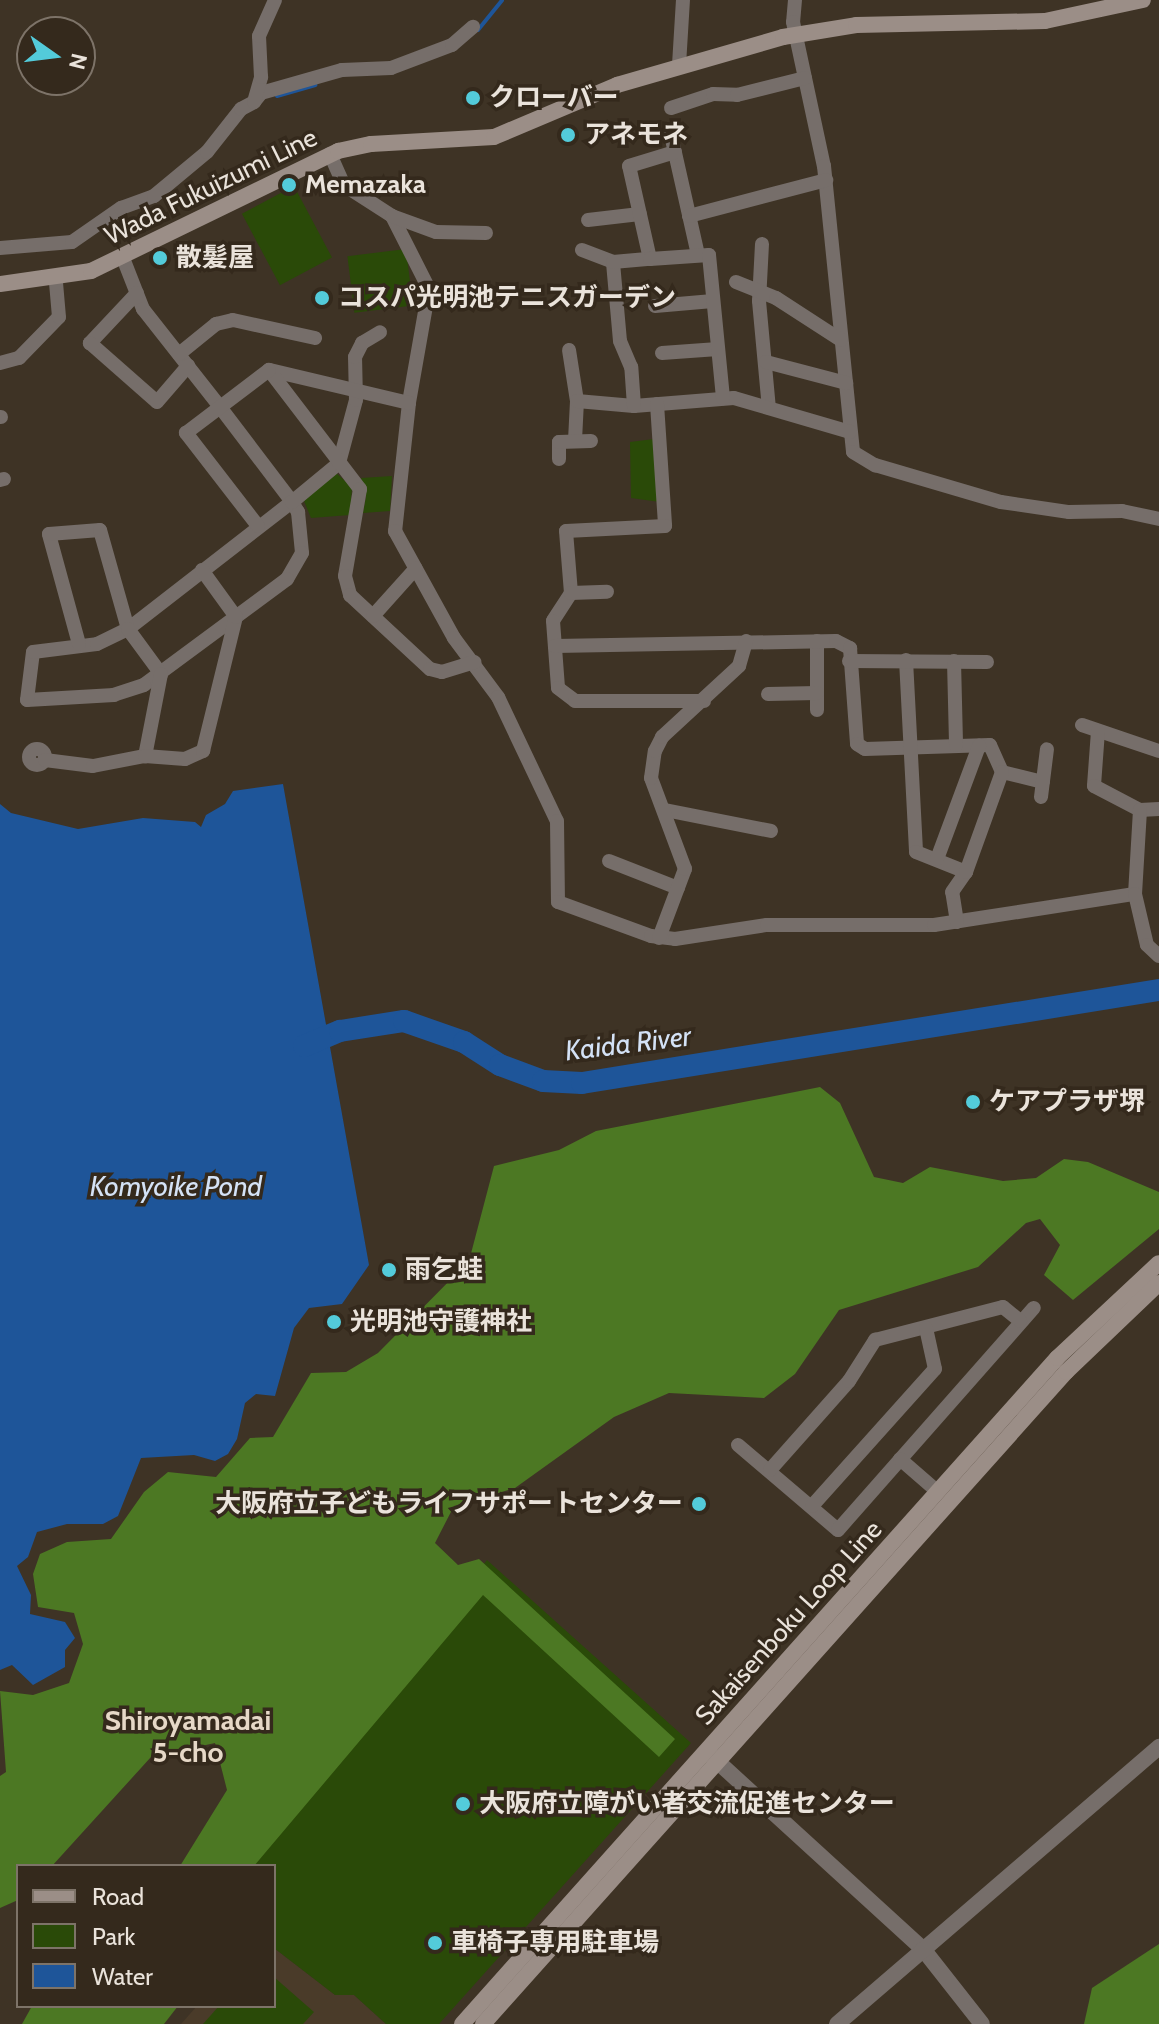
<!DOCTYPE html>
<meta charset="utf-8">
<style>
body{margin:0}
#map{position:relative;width:1159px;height:2024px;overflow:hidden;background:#3e3325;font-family:Cabin,"Noto Sans JP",sans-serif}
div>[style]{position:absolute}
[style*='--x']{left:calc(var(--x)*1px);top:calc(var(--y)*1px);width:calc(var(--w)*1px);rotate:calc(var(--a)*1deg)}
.built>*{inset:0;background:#4a3b29}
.green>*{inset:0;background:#2a4a08;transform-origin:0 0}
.forest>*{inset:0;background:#4c7823}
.water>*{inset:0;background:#1e5599}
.stream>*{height:4px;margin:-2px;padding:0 2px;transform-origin:2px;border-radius:2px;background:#1e5599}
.river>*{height:22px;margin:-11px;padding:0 11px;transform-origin:11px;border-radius:11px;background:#1e5599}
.minor>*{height:14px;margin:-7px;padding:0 7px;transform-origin:7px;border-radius:7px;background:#766e6a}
.minor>.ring{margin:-7px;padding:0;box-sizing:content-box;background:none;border:14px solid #766e6a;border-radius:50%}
.tertiary>*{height:16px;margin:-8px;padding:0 8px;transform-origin:8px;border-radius:8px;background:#766e6a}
.secondary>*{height:16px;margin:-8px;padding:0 8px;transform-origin:8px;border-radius:8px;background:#9b8e87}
.dots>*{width:22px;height:22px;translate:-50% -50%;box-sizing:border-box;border:4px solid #34291c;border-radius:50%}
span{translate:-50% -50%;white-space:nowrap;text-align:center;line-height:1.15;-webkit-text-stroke:7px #34291c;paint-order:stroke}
.poi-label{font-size:26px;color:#eae3db;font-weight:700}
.left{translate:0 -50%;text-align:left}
.right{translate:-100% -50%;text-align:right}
.street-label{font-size:26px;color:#eae3db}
.water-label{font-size:28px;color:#d4e2f6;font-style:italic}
.neighbourhood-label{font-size:28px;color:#e6d8c7;font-weight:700}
.legend{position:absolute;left:16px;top:1864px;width:260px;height:144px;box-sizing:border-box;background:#34291c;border:2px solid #7d7368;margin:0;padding:10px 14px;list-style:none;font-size:24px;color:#eae3db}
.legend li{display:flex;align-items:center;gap:16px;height:40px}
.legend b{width:40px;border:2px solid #7d7368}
.north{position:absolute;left:16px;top:16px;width:80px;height:80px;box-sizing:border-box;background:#34291c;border:2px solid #7d7368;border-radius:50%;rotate:104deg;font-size:22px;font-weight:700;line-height:32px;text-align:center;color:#eae3db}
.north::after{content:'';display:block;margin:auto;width:28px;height:36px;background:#53cbda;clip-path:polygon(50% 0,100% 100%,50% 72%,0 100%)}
</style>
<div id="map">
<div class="built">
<div style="clip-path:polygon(274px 1948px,335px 1995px,354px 1995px,386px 2024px,181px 2024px,197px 2006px,274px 2006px)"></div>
</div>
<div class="green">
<div style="left:294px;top:186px;width:81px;height:59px;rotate:62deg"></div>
<div style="left:406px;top:249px;width:57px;height:59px;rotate:83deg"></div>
<div style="clip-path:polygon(654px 439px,660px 502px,631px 498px,630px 442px)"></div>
<div style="clip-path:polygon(336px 473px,352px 487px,350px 515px,311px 518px,304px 501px)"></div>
<div style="clip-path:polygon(392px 476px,390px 511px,363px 513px,366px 497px,361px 478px)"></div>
<div style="clip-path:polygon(487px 1560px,691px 1743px,439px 2024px,386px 2024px,354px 1995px,335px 1995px,274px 1948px,274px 1866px,241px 1866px)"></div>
<div style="clip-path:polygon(274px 1977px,314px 2012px,303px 2024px,203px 2024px,219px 2006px,274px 2006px)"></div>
</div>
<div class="forest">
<div style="clip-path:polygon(820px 1087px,840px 1103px,874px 1177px,903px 1183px,930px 1167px,1003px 1181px,1036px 1178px,1064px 1159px,1088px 1162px,1159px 1192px,1159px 1229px,1073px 1300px,1044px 1275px,1060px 1245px,1040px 1219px,1026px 1223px,978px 1267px,839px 1310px,795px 1374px,764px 1398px,669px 1393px,614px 1417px,515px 1488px,454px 1506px,435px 1543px,458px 1565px,479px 1559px,675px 1739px,659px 1757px,483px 1595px,254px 1866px,180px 1866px,227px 1790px,215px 1743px,151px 1757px,52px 1866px,18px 1866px,18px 1900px,0 1908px,0 1776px,6px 1772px,0 1691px,33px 1695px,69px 1683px,83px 1644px,74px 1613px,38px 1607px,33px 1574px,40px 1554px,67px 1542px,111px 1539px,144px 1492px,168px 1472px,216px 1477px,250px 1438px,273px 1437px,311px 1373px,346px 1372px,378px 1353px,469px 1261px,494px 1166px,559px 1150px,596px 1131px)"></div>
<div style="clip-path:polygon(1159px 1944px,1159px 2024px,1084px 2024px,1092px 1988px)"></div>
<div style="clip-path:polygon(32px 2006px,178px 2006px,164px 2024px,22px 2024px)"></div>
</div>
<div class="water">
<div style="clip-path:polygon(283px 784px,369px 1265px,342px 1304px,309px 1308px,294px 1328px,275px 1396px,256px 1394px,245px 1403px,237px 1439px,228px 1454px,215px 1461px,194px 1455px,141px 1458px,118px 1516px,103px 1524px,67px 1524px,37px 1532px,28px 1557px,17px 1566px,31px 1595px,30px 1614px,65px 1622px,75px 1638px,65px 1650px,65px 1667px,33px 1685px,12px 1665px,0 1670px,0 804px,11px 813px,78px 829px,143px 818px,195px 822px,201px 827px,206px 815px,225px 804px,233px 791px)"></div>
</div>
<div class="stream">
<div style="--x:478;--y:30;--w:38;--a:-51"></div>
<div style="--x:277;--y:96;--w:40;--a:-16"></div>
</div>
<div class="river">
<div style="--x:304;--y:1046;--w:39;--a:-23"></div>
<div style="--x:340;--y:1031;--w:65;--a:-8.9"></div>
<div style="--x:404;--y:1021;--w:64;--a:19.3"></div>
<div style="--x:464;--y:1042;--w:43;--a:32.6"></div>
<div style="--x:500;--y:1065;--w:46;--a:20.4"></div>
<div style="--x:543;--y:1081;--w:39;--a:3"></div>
<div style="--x:582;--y:1083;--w:584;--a:-9.16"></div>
</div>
<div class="minor">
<div style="--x:795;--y:0;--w:22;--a:95"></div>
<div style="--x:793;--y:22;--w:147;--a:77.9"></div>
<div style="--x:824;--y:166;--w:287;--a:84.2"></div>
<div style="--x:853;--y:452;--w:26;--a:31"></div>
<div style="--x:875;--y:465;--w:131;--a:16.4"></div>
<div style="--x:1001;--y:502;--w:69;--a:8.4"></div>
<div style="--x:1069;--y:512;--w:53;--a:-1.1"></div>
<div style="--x:1122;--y:511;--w:38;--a:12"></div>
<div style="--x:679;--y:65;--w:65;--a:-86.5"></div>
<div style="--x:254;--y:102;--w:11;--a:-52"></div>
<div style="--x:261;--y:93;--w:84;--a:-15.9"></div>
<div style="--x:342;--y:70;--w:49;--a:-2.3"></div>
<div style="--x:391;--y:68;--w:65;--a:-20.7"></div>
<div style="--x:452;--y:45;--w:28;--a:-41"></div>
<div style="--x:671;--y:108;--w:44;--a:-18.4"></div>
<div style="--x:713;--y:94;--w:24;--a:2"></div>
<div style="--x:737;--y:95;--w:70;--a:-14"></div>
<div style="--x:671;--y:135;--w:123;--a:77.3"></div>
<div style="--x:330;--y:154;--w:34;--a:66"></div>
<div style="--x:344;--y:185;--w:57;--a:32.9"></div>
<div style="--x:392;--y:216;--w:82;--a:63.1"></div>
<div style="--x:429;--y:289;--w:116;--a:100"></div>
<div style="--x:409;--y:403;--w:129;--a:96.2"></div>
<div style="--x:395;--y:531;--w:122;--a:61.1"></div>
<div style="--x:454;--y:638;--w:74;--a:53.3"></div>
<div style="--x:498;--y:697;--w:137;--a:64.6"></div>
<div style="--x:557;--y:821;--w:81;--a:89.3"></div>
<div style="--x:558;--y:902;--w:99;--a:20.1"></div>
<div style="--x:651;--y:936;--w:24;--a:7"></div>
<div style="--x:675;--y:939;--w:93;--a:-8.7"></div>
<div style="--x:767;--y:925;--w:167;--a:0"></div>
<div style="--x:934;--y:925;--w:203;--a:-8.8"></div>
<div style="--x:392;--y:216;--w:47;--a:20"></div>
<div style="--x:436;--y:232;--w:50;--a:1.1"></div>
<div style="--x:689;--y:216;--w:142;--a:-14.7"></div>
<div style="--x:588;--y:220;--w:52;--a:-6.6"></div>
<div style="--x:762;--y:244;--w:57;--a:93"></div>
<div style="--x:759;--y:301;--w:107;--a:84.7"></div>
<div style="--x:0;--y:248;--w:72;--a:-4.8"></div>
<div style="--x:72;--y:242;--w:60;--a:-34.8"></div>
<div style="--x:121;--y:208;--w:35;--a:-20"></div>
<div style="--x:154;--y:196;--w:69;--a:-39.7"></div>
<div style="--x:207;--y:152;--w:55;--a:-51.7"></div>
<div style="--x:241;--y:109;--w:15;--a:-28"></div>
<div style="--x:254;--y:102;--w:26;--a:-74"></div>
<div style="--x:261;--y:77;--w:41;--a:-92.8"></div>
<div style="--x:259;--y:36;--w:39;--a:-66"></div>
<div style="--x:582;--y:250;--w:33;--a:21"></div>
<div style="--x:123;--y:258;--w:55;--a:68.6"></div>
<div style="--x:143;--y:309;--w:125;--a:51.8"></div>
<div style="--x:220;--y:407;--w:119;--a:52.8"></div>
<div style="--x:292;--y:502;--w:12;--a:59"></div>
<div style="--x:298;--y:512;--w:41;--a:84.4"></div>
<div style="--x:302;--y:553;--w:30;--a:120"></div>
<div style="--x:287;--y:579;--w:178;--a:143.5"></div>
<div style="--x:144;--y:685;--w:32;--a:162"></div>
<div style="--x:114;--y:695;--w:87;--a:176.7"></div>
<div style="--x:27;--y:700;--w:48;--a:-82.9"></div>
<div style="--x:33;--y:652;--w:64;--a:-7.1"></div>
<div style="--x:97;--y:644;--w:34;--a:-26"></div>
<div style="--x:128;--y:629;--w:207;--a:-37.8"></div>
<div style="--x:292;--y:502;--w:61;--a:-39.7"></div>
<div style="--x:339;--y:463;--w:65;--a:-74.9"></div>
<div style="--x:356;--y:400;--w:43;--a:-91.3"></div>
<div style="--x:355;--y:357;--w:16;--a:-63"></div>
<div style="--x:362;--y:343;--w:21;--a:-31"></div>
<div style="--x:650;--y:259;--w:95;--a:-102.7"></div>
<div style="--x:629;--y:166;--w:48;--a:-16.9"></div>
<div style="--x:736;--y:282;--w:43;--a:21.8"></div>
<div style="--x:776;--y:298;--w:77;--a:32.9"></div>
<div style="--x:137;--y:293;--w:69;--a:133.2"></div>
<div style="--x:90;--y:343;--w:89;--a:41.4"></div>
<div style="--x:157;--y:402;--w:48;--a:-49.3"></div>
<div style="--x:655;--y:306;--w:58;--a:-4.9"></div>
<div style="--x:569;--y:350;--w:52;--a:81.1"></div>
<div style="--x:577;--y:401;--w:40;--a:92.9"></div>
<div style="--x:662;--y:353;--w:56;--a:-4.1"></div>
<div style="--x:179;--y:354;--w:48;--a:-39"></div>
<div style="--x:216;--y:324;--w:17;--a:-13"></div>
<div style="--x:233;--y:320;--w:84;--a:12.4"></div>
<div style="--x:766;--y:362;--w:83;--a:14.7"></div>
<div style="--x:0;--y:363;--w:20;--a:-15"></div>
<div style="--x:19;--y:358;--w:57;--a:-45.7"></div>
<div style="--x:59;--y:317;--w:37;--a:-95"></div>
<div style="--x:577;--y:401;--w:57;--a:5"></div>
<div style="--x:634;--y:406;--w:100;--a:-4.6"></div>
<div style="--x:734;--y:398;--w:121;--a:16.3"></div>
<div style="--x:409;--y:403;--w:144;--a:-166.7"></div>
<div style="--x:269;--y:370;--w:150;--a:52.6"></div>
<div style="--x:360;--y:489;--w:88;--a:99.8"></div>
<div style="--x:345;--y:576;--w:20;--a:75"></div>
<div style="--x:350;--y:595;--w:109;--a:42.8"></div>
<div style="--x:430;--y:669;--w:12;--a:14"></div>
<div style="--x:442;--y:672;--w:34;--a:-17"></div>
<div style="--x:657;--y:404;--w:122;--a:86.2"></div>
<div style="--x:665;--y:526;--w:99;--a:177.1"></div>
<div style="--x:566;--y:531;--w:62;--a:85.4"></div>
<div style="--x:571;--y:593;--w:33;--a:123"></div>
<div style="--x:553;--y:621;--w:67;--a:85.7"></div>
<div style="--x:558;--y:688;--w:21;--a:37"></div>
<div style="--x:575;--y:701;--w:129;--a:0"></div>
<div style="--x:634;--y:406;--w:39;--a:-94"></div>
<div style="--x:631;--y:367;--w:28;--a:-113"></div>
<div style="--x:620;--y:341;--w:79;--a:-95.1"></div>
<div style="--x:613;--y:262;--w:37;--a:-5"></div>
<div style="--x:650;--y:259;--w:59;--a:-3.9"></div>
<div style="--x:709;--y:255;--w:144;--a:84.4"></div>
<div style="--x:0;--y:417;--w:1;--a:0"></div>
<div style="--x:559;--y:459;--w:17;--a:-90"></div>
<div style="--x:559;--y:442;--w:32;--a:-2"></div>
<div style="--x:0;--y:480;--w:4;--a:-14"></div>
<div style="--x:258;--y:526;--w:118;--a:-127.7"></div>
<div style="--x:186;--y:433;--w:104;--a:-37.2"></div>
<div style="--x:571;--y:593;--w:36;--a:-2"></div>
<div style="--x:373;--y:616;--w:64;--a:-48.1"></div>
<div style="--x:817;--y:641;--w:69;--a:90"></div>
<div style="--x:79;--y:644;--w:114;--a:-105.3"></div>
<div style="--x:49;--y:534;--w:51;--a:-4.5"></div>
<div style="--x:100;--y:530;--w:103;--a:74.2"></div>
<div style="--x:128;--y:629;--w:56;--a:53.7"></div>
<div style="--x:161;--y:674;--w:84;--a:101"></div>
<div style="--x:555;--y:646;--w:281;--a:-1"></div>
<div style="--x:836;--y:641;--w:16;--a:27"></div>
<div style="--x:850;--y:648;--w:96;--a:85.8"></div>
<div style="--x:857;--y:744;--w:9;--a:32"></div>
<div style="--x:865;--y:749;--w:125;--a:-1.8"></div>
<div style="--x:990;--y:745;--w:30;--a:66"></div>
<div style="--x:1002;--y:772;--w:42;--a:13.7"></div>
<div style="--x:906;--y:660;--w:192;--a:87"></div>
<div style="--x:916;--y:852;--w:54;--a:21.8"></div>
<div style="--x:849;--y:661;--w:138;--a:0.4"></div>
<div style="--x:954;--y:661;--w:84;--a:88.6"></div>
<div style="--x:768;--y:694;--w:49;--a:-1.2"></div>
<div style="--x:1082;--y:725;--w:81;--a:18.7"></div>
<div style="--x:1098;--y:731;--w:55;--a:94.2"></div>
<div style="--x:1094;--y:786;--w:52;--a:27.6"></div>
<div style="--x:1140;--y:810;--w:19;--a:-3"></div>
<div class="ring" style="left:29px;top:749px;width:2px;height:2px"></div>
<div style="--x:45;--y:760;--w:48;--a:7.1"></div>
<div style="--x:93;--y:766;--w:53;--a:-10.9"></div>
<div style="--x:145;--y:756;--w:40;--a:4.3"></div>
<div style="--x:185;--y:759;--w:20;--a:-24"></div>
<div style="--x:203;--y:751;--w:138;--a:-76.2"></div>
<div style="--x:236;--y:617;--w:58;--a:-125.9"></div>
<div style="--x:1041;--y:797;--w:48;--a:-82.9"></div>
<div style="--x:665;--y:810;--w:108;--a:11.2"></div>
<div style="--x:1140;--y:810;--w:84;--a:93.4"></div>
<div style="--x:1135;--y:894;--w:52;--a:76.8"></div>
<div style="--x:1147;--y:945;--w:16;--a:43"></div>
<div style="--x:937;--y:859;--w:121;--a:-69.6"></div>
<div style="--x:609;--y:861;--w:74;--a:21.4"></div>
<div style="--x:957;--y:922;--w:30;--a:-99"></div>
<div style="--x:952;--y:892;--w:24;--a:-55"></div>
<div style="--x:966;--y:872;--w:106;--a:-70.2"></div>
<div style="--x:659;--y:938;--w:74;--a:-69.4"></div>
<div style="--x:685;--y:869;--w:97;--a:-110.5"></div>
<div style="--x:651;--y:778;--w:27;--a:-82"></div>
<div style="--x:655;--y:751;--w:16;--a:-63"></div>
<div style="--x:662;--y:737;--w:105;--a:-42.7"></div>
<div style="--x:739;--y:666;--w:26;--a:-74"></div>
<div style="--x:738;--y:1445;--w:131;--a:40.4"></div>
<div style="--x:838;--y:1530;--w:296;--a:-48.6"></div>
<div style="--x:900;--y:1459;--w:50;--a:41"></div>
<div style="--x:770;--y:1470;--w:119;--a:-48.4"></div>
<div style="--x:849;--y:1381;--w:49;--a:-57.6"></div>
<div style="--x:875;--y:1340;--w:132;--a:-14.5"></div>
<div style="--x:1003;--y:1307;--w:22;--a:39"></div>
<div style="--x:812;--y:1506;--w:184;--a:-48.1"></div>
<div style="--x:935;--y:1369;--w:42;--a:-102.4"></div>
</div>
<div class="tertiary">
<div style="--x:707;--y:1752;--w:292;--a:42.4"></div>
<div style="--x:923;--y:1949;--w:95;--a:51.8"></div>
<div style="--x:837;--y:2024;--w:425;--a:-40.7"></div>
</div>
<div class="secondary">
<div style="--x:0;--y:284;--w:92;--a:-8.1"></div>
<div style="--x:91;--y:271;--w:275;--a:-25.9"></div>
<div style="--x:338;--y:151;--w:34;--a:-12"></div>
<div style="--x:371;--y:144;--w:123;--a:-3.3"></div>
<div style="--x:494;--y:137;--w:134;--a:-22.9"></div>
<div style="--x:617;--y:85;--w:173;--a:-16.1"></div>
<div style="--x:783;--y:37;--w:74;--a:-9.3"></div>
<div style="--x:856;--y:25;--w:189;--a:-1.2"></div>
<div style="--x:1045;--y:21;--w:100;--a:-12.1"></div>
<div style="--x:462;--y:2024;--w:893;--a:-48.22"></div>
<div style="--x:1057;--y:1358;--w:139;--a:-43"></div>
<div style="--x:483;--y:2024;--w:875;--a:-48.2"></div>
<div style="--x:1066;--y:1372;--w:129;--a:-43.7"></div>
</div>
<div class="dots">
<div style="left:473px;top:98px;background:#53cbda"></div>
<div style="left:568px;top:135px;background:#53cbda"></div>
<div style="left:289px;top:185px;background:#53cbda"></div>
<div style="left:160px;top:258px;background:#53cbda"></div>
<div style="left:322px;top:298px;background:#53cbda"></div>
<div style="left:973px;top:1102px;background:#53cbda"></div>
<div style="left:389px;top:1270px;background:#53cbda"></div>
<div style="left:334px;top:1322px;background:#53cbda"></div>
<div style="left:699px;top:1504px;background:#53cbda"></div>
<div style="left:463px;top:1804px;background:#53cbda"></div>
<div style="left:435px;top:1943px;background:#53cbda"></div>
</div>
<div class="poi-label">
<span class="left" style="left:489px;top:98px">クローバー</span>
<span class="left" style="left:584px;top:135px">アネモネ</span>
<span class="left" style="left:305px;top:185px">Memazaka</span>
<span class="left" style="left:176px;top:258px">散髪屋</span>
<span class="left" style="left:338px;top:298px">コスパ光明池テニスガーデン</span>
<span class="left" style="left:989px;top:1102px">ケアプラザ堺</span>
<span class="left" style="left:405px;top:1270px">雨乞蛙</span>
<span class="left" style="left:350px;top:1322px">光明池守護神社</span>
<span class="right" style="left:683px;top:1504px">大阪府立子どもライフサポートセンター</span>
<span class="left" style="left:479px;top:1804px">大阪府立障がい者交流促進センター</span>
<span class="left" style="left:451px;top:1943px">車椅子専用駐車場</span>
</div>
<div class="street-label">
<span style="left:211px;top:187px;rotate:-26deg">Wada Fukuizumi Line</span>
<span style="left:789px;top:1623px;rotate:-48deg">Sakaisenboku Loop Line</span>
</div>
<div class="water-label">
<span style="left:628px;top:1043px;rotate:-7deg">Kaida River</span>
<span style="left:176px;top:1186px">Komyoike Pond</span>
</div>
<div class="neighbourhood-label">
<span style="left:188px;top:1736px">Shiroyamadai<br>5-cho</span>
</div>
<ul class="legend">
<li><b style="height:10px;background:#9b8e87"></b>Road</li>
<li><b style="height:22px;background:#2a4a08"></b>Park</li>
<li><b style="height:22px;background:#1e5599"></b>Water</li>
</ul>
<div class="north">N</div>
</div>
